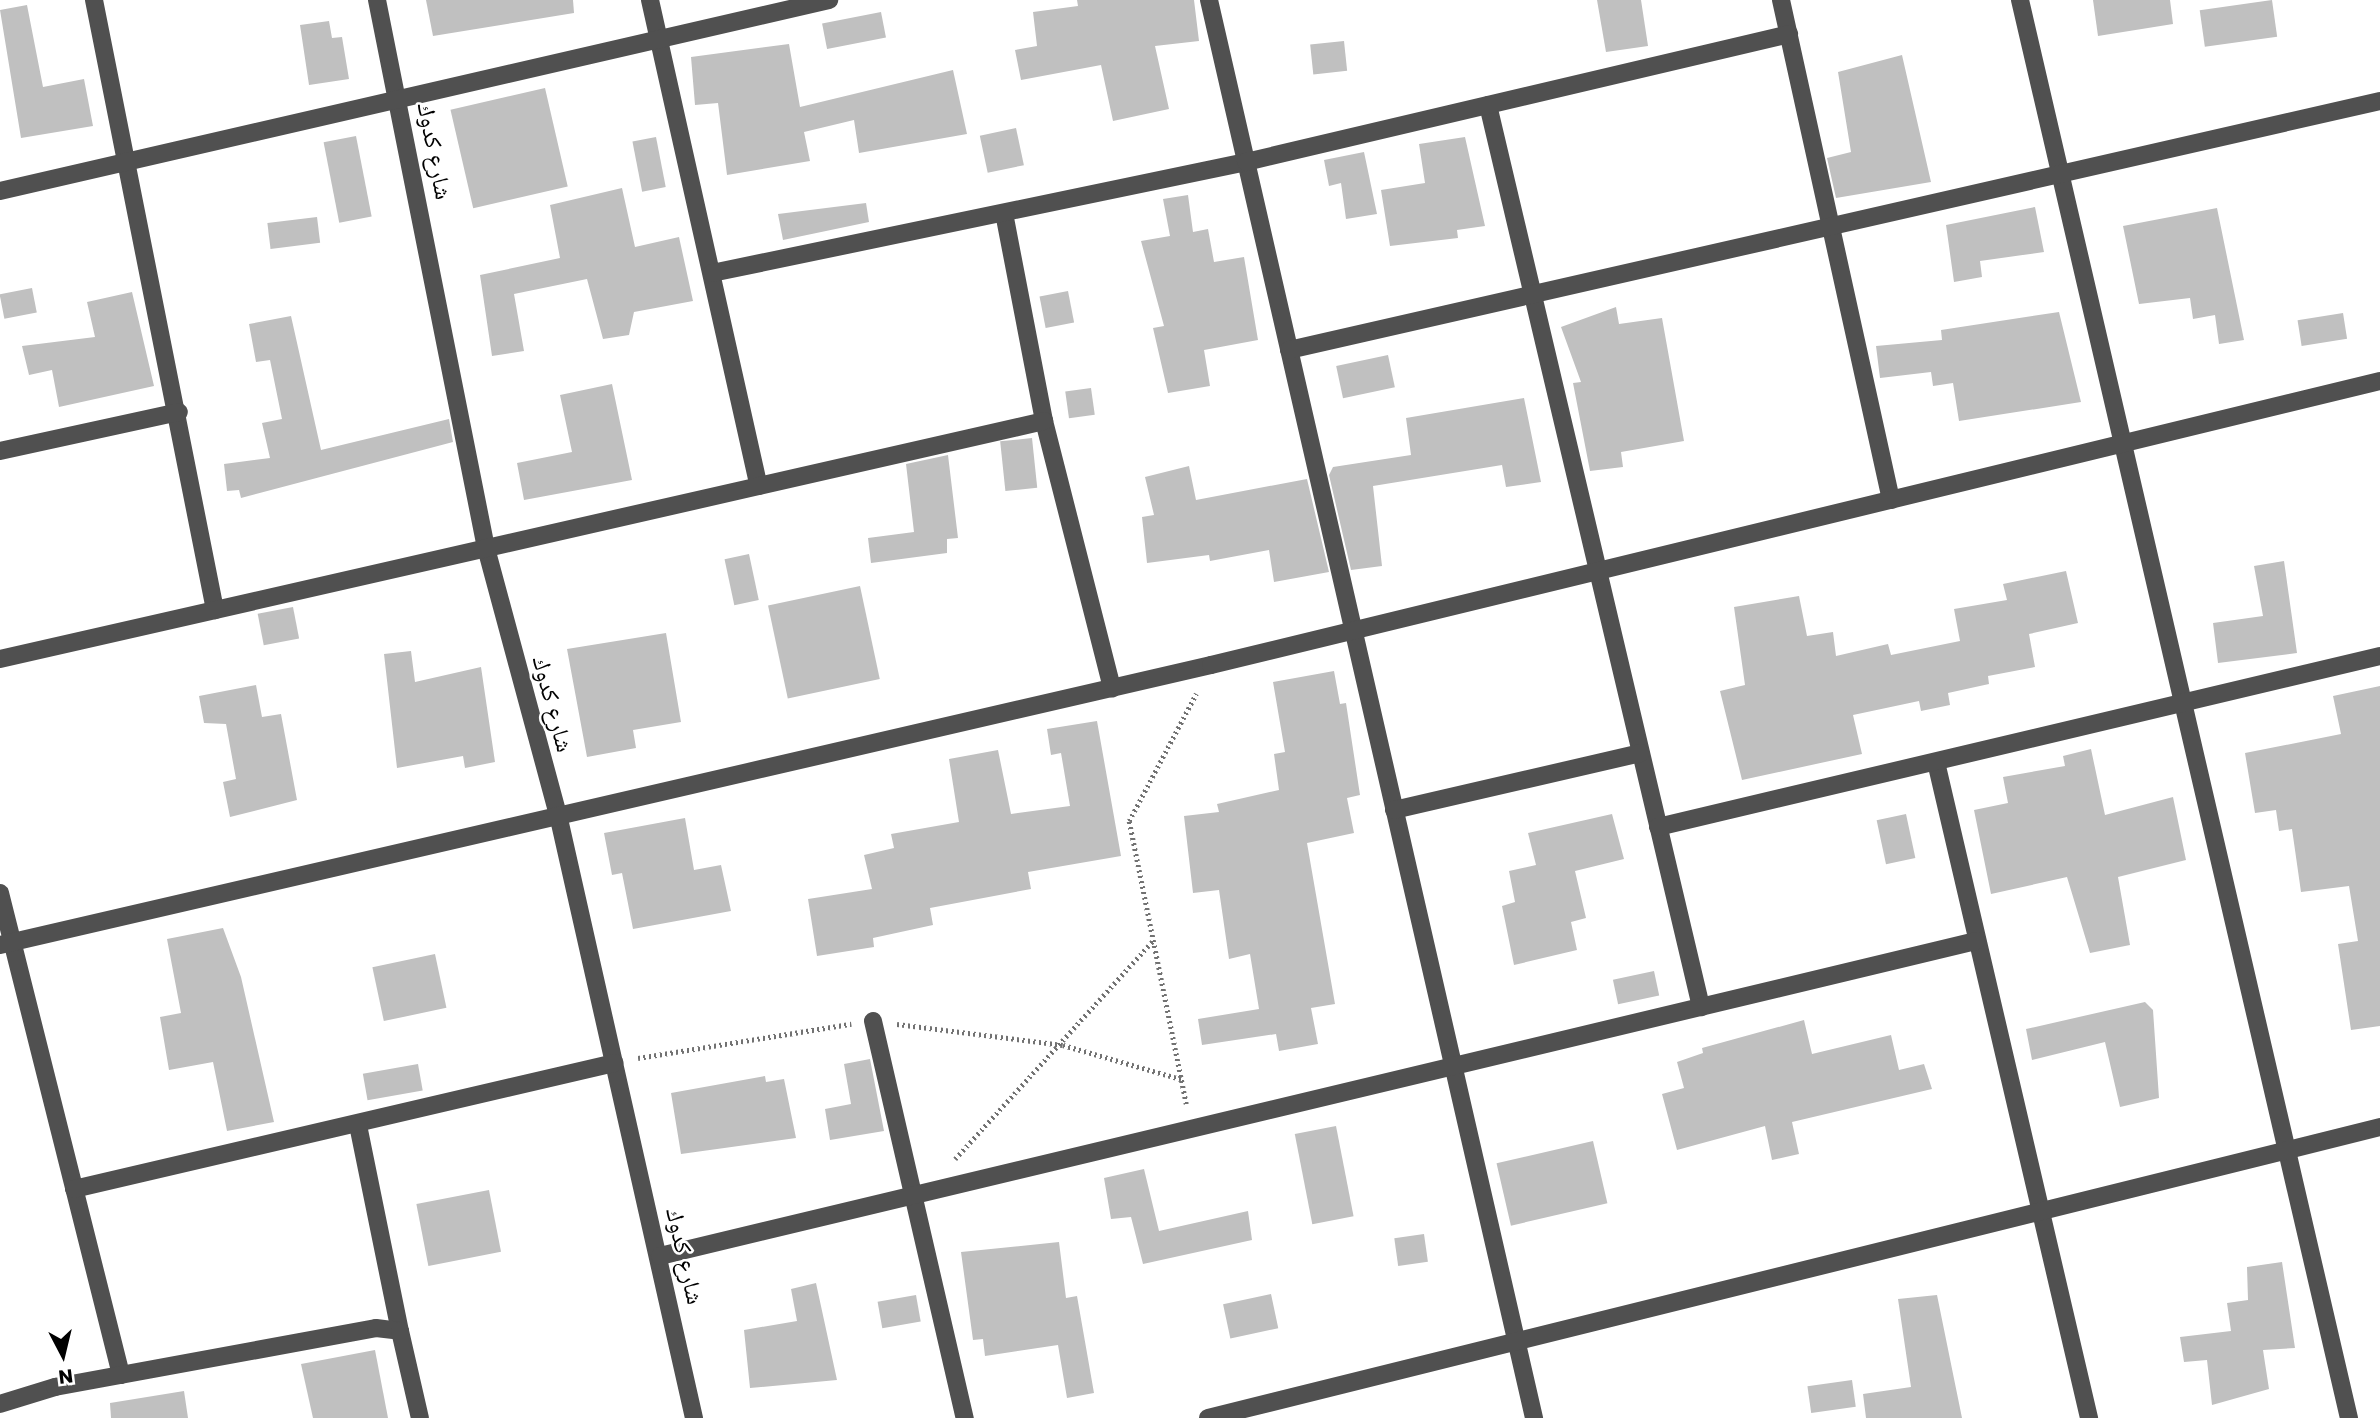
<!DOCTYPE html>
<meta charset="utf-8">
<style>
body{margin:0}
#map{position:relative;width:2380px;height:1418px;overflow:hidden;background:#fff;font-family:Poppins,"Noto Naskh Arabic",sans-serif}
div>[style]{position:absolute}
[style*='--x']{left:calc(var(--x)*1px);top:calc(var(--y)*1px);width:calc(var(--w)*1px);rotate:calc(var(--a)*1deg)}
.building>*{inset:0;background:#c0c0c0;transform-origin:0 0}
.path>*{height:4.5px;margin-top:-2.25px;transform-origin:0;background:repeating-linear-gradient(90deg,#727272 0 2px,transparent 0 5.5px)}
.minor>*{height:18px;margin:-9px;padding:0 9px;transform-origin:9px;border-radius:9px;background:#505050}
span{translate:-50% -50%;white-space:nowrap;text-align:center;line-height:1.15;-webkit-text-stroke:5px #fff;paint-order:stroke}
.street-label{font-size:24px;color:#000}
.north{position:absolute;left:28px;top:1320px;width:70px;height:70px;-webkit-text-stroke:5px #fff;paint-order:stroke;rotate:173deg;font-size:19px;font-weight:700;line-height:28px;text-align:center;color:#000}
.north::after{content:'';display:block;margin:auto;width:24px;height:32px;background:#000;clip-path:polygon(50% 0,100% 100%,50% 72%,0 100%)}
</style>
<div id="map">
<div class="building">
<div style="clip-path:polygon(426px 0,573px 0,574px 13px,433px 36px)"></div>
<div style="clip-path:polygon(1077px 0,1194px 0,1199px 41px,1155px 46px,1169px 109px,1113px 121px,1101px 65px,1021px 80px,1015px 50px,1037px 46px,1033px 12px,1078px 6px)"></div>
<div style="clip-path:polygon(1597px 0,1641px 0,1648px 46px,1606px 52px)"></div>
<div style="clip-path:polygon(2093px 0,2170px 0,2173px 24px,2098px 36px)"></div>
<div style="left:2272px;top:0;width:37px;height:73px;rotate:82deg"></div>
<div style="clip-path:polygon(27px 5px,43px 87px,84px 79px,93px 126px,21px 138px,0 10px)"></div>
<div style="left:881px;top:12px;width:26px;height:60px;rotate:79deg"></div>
<div style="clip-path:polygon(329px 21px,332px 38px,342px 37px,349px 79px,309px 85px,300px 25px)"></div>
<div style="left:1344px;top:41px;width:30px;height:34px;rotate:84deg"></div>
<div style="clip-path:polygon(789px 44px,800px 107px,953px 70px,967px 134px,859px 153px,854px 120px,804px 132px,810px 161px,727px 175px,718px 103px,695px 105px,691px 57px)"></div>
<div style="clip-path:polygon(1902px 55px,1931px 182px,1836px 198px,1827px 158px,1851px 152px,1838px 72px)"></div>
<div style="left:545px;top:88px;width:101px;height:97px;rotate:77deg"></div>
<div style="left:1016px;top:128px;width:38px;height:37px;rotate:78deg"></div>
<div style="left:356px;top:136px;width:82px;height:33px;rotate:79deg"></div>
<div style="left:656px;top:137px;width:51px;height:24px;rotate:79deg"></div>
<div style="clip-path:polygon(1465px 137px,1485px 226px,1457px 230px,1458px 238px,1390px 246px,1381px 190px,1425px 183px,1419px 144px)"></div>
<div style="clip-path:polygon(1364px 152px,1377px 214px,1346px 219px,1341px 183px,1329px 186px,1324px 160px)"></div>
<div style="clip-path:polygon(622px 188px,635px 247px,679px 237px,693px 301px,634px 312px,629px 335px,603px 339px,587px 279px,514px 294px,524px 351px,492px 356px,480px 275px,560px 258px,550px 205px)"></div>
<div style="clip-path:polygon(1188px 195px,1193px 232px,1208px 229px,1214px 262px,1244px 257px,1258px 340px,1204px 350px,1210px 386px,1168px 393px,1153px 328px,1164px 326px,1141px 241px,1170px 236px,1163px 199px)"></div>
<div style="clip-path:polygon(866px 203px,869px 222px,783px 240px,778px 214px)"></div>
<div style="clip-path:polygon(2035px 207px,2044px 252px,1980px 261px,1982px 277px,1954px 282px,1946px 225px)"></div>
<div style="clip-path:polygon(2217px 208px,2244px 340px,2219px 344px,2215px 315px,2193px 319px,2190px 298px,2139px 304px,2123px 226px)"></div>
<div style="left:317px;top:217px;width:26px;height:50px;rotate:83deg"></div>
<div style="left:32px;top:288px;width:25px;height:33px;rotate:79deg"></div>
<div style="left:1068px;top:291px;width:32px;height:29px;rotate:79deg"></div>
<div style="clip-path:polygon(132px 292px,154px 386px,59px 407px,52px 370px,29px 375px,22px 346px,95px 337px,87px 302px)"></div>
<div style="clip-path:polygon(1616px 307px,1619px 324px,1662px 318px,1684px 441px,1621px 452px,1623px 467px,1590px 471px,1573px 383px,1581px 382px,1561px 327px)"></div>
<div style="clip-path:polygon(2059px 312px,2081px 402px,1959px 421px,1953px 383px,1933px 386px,1931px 372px,1880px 378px,1876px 346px,1942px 340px,1941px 330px)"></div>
<div style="left:2343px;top:313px;width:26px;height:46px;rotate:81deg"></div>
<div style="clip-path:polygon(291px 316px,321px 450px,449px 419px,453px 442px,241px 498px,239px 490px,227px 491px,224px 464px,270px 458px,262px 423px,282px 419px,270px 360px,256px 362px,249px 324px)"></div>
<div style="left:1388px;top:355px;width:33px;height:53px;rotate:78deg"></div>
<div style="clip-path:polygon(612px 384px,632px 480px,524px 500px,517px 463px,572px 452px,560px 395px)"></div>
<div style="left:1091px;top:388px;width:27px;height:26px;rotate:82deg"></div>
<div style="clip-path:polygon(1524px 398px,1541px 482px,1506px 487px,1502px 465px,1373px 486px,1382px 566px,1351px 570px,1329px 475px,1333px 467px,1411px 455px,1406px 418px)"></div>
<div style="left:1032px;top:438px;width:50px;height:32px;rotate:84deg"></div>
<div style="clip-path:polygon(948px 455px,958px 538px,947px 539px,947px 553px,871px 563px,868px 538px,914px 532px,906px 464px)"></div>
<div style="clip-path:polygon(1189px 466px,1196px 500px,1307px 479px,1329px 572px,1274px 582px,1269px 550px,1210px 561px,1209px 555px,1147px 563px,1142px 517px,1154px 515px,1145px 477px)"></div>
<div style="left:749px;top:554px;width:47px;height:25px;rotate:78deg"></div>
<div style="clip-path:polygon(2284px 561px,2297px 653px,2218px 663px,2213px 623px,2263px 616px,2254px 566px)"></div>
<div style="clip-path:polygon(2066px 571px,2078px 623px,2029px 634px,2035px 667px,1988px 676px,1989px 684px,1948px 693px,1950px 705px,1921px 711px,1919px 701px,1853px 715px,1862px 754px,1742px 780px,1720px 691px,1745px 685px,1734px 607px,1799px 596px,1807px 636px,1833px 632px,1836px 656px,1888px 644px,1891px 655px,1960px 641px,1954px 609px,2007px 600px,2003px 584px)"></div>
<div style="left:860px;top:586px;width:95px;height:94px;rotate:78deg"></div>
<div style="left:293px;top:607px;width:32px;height:36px;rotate:79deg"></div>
<div style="clip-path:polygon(666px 633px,681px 722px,633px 730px,636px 748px,587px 757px,567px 649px)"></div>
<div style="clip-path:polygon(411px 651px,415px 682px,481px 667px,495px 762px,465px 768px,463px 756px,397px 768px,384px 654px)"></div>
<div style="clip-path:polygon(1334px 671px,1340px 704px,1346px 703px,1360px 795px,1347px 798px,1354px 833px,1307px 843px,1335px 1004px,1311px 1008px,1318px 1044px,1279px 1051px,1276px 1034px,1202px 1045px,1198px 1019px,1259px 1009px,1250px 954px,1229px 959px,1219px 890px,1193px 893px,1184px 816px,1219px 812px,1217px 804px,1279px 790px,1274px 754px,1285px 752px,1273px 682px)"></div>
<div style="clip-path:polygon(256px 685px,262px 717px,281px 714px,297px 800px,230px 817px,223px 782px,236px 779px,226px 724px,204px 723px,199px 696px)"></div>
<div style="clip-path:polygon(2380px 686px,2380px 1026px,2351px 1030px,2338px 944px,2358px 941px,2349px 886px,2301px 892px,2292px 829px,2279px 831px,2276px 810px,2255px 813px,2245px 753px,2341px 734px,2333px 696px)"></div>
<div style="clip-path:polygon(1097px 721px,1121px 856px,1028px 872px,1031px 889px,930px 908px,933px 925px,873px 938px,874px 947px,817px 956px,808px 899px,872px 889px,864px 855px,894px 848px,891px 834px,959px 822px,949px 759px,998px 750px,1011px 814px,1070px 806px,1061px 753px,1051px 755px,1047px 729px)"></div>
<div style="clip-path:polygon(2091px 749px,2105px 815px,2173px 797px,2186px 860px,2118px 877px,2130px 945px,2090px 953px,2067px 877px,1991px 894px,1974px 810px,2008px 803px,2003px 777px,2065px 766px,2063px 756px)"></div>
<div style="clip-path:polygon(1612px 814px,1624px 859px,1575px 871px,1586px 918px,1571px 922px,1577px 950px,1514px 965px,1502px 906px,1515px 902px,1509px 871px,1536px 865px,1528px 833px)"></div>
<div style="left:1906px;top:814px;width:45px;height:30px;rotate:78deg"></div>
<div style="clip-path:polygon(685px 818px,694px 870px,721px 865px,731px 911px,633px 929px,622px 873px,612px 875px,604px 833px)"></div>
<div style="clip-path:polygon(223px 928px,241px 977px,274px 1122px,227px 1131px,213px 1062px,169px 1070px,160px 1017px,181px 1013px,167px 939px)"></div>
<div style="left:435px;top:954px;width:55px;height:64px;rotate:78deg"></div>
<div style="left:1654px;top:971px;width:25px;height:42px;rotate:78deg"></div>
<div style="clip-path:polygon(2145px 1002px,2153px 1010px,2159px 1098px,2120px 1107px,2105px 1042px,2032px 1060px,2026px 1029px)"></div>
<div style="clip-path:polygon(1804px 1020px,1812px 1054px,1891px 1035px,1899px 1070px,1924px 1064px,1932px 1089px,1792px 1122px,1799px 1154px,1772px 1160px,1765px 1126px,1677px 1150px,1662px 1094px,1684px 1088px,1677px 1062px,1703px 1053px,1702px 1048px)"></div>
<div style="clip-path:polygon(870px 1059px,884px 1131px,830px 1140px,825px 1109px,851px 1104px,844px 1064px)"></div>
<div style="left:418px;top:1064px;width:27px;height:56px;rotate:80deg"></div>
<div style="clip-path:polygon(765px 1076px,766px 1082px,784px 1079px,796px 1138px,681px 1154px,671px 1093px)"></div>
<div style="left:1336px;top:1126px;width:92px;height:42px;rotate:79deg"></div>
<div style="left:1593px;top:1141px;width:64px;height:99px;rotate:77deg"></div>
<div style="clip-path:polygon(1144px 1169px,1159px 1231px,1248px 1211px,1252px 1240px,1143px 1264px,1131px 1217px,1111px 1219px,1104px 1178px)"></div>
<div style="left:489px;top:1190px;width:63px;height:74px;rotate:79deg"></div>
<div style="left:1424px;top:1234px;width:28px;height:30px;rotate:82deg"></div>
<div style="clip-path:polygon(1059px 1242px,1066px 1298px,1077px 1296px,1094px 1393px,1067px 1398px,1058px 1345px,985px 1356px,983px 1339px,973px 1340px,961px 1252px)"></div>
<div style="clip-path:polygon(2282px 1262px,2295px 1348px,2263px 1350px,2269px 1389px,2212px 1405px,2207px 1360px,2184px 1362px,2180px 1337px,2231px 1331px,2227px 1303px,2248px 1300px,2247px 1267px)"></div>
<div style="clip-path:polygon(816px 1283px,837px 1380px,750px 1388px,744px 1330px,797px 1321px,791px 1289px)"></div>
<div style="left:1271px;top:1294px;width:35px;height:49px;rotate:78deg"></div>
<div style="left:916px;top:1295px;width:27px;height:39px;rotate:80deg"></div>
<div style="clip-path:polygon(1937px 1295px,1962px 1418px,1866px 1418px,1863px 1394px,1911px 1387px,1898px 1299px)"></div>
<div style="clip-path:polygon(375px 1350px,388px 1418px,313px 1418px,301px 1364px)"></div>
<div style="left:1852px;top:1380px;width:27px;height:45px;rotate:82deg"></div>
<div style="clip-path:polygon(184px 1391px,188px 1418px,111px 1418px,110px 1403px)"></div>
</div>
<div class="path">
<div style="--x:897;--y:1024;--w:167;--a:7.2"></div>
<div style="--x:1063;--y:1045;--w:123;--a:16.1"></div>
<div style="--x:638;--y:1058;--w:216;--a:-9.1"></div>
<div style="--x:1186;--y:1104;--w:289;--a:-101.4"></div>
<div style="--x:1129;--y:821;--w:144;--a:-62.2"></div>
<div style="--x:955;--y:1159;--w:294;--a:-47.8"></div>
</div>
<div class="minor">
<div style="--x:94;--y:0;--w:622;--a:78.78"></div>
<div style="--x:377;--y:0;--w:559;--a:78.75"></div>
<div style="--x:486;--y:548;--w:281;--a:74.9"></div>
<div style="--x:559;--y:819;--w:614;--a:77.3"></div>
<div style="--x:650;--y:0;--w:498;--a:77.4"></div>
<div style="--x:1209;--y:0;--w:1455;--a:77.09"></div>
<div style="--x:1781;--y:0;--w:512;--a:77.59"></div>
<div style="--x:2020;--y:0;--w:1456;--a:76.94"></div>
<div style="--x:1488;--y:105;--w:927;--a:76.71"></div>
<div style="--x:0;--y:191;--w:851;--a:-12.97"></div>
<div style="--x:1004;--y:213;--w:212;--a:79.1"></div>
<div style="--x:1044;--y:421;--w:276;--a:75.7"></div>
<div style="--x:712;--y:273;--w:545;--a:-11.74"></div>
<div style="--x:1246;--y:162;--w:558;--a:-13.26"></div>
<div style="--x:1289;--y:350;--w:1119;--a:-12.86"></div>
<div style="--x:0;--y:451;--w:183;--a:-12.3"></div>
<div style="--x:0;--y:659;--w:1071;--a:-12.84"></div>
<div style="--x:1936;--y:762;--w:674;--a:76.87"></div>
<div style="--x:1394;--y:810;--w:253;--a:-13"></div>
<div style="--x:1658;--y:827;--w:742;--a:-13.32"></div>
<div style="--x:0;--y:893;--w:497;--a:75.9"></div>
<div style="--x:0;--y:945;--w:1243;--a:-13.02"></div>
<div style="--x:1211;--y:665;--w:1203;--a:-13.66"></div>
<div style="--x:873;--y:1021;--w:408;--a:77"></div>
<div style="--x:358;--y:1125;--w:210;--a:78.5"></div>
<div style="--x:74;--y:1189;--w:555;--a:-13.13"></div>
<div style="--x:660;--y:1256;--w:1353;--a:-13.46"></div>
<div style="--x:0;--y:1404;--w:58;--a:-17.2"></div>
<div style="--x:55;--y:1387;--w:326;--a:-10.4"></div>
<div style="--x:376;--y:1328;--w:24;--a:7"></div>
<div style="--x:400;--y:1331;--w:89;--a:77.1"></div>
<div style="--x:1208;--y:1418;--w:1208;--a:-13.94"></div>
</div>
<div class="street-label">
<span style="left:435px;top:151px;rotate:79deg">شارع كدوك</span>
<span style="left:553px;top:704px;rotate:75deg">شارع كدوك</span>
<span style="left:685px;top:1256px;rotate:77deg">شارع كدوك</span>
</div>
<div class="north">N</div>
</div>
